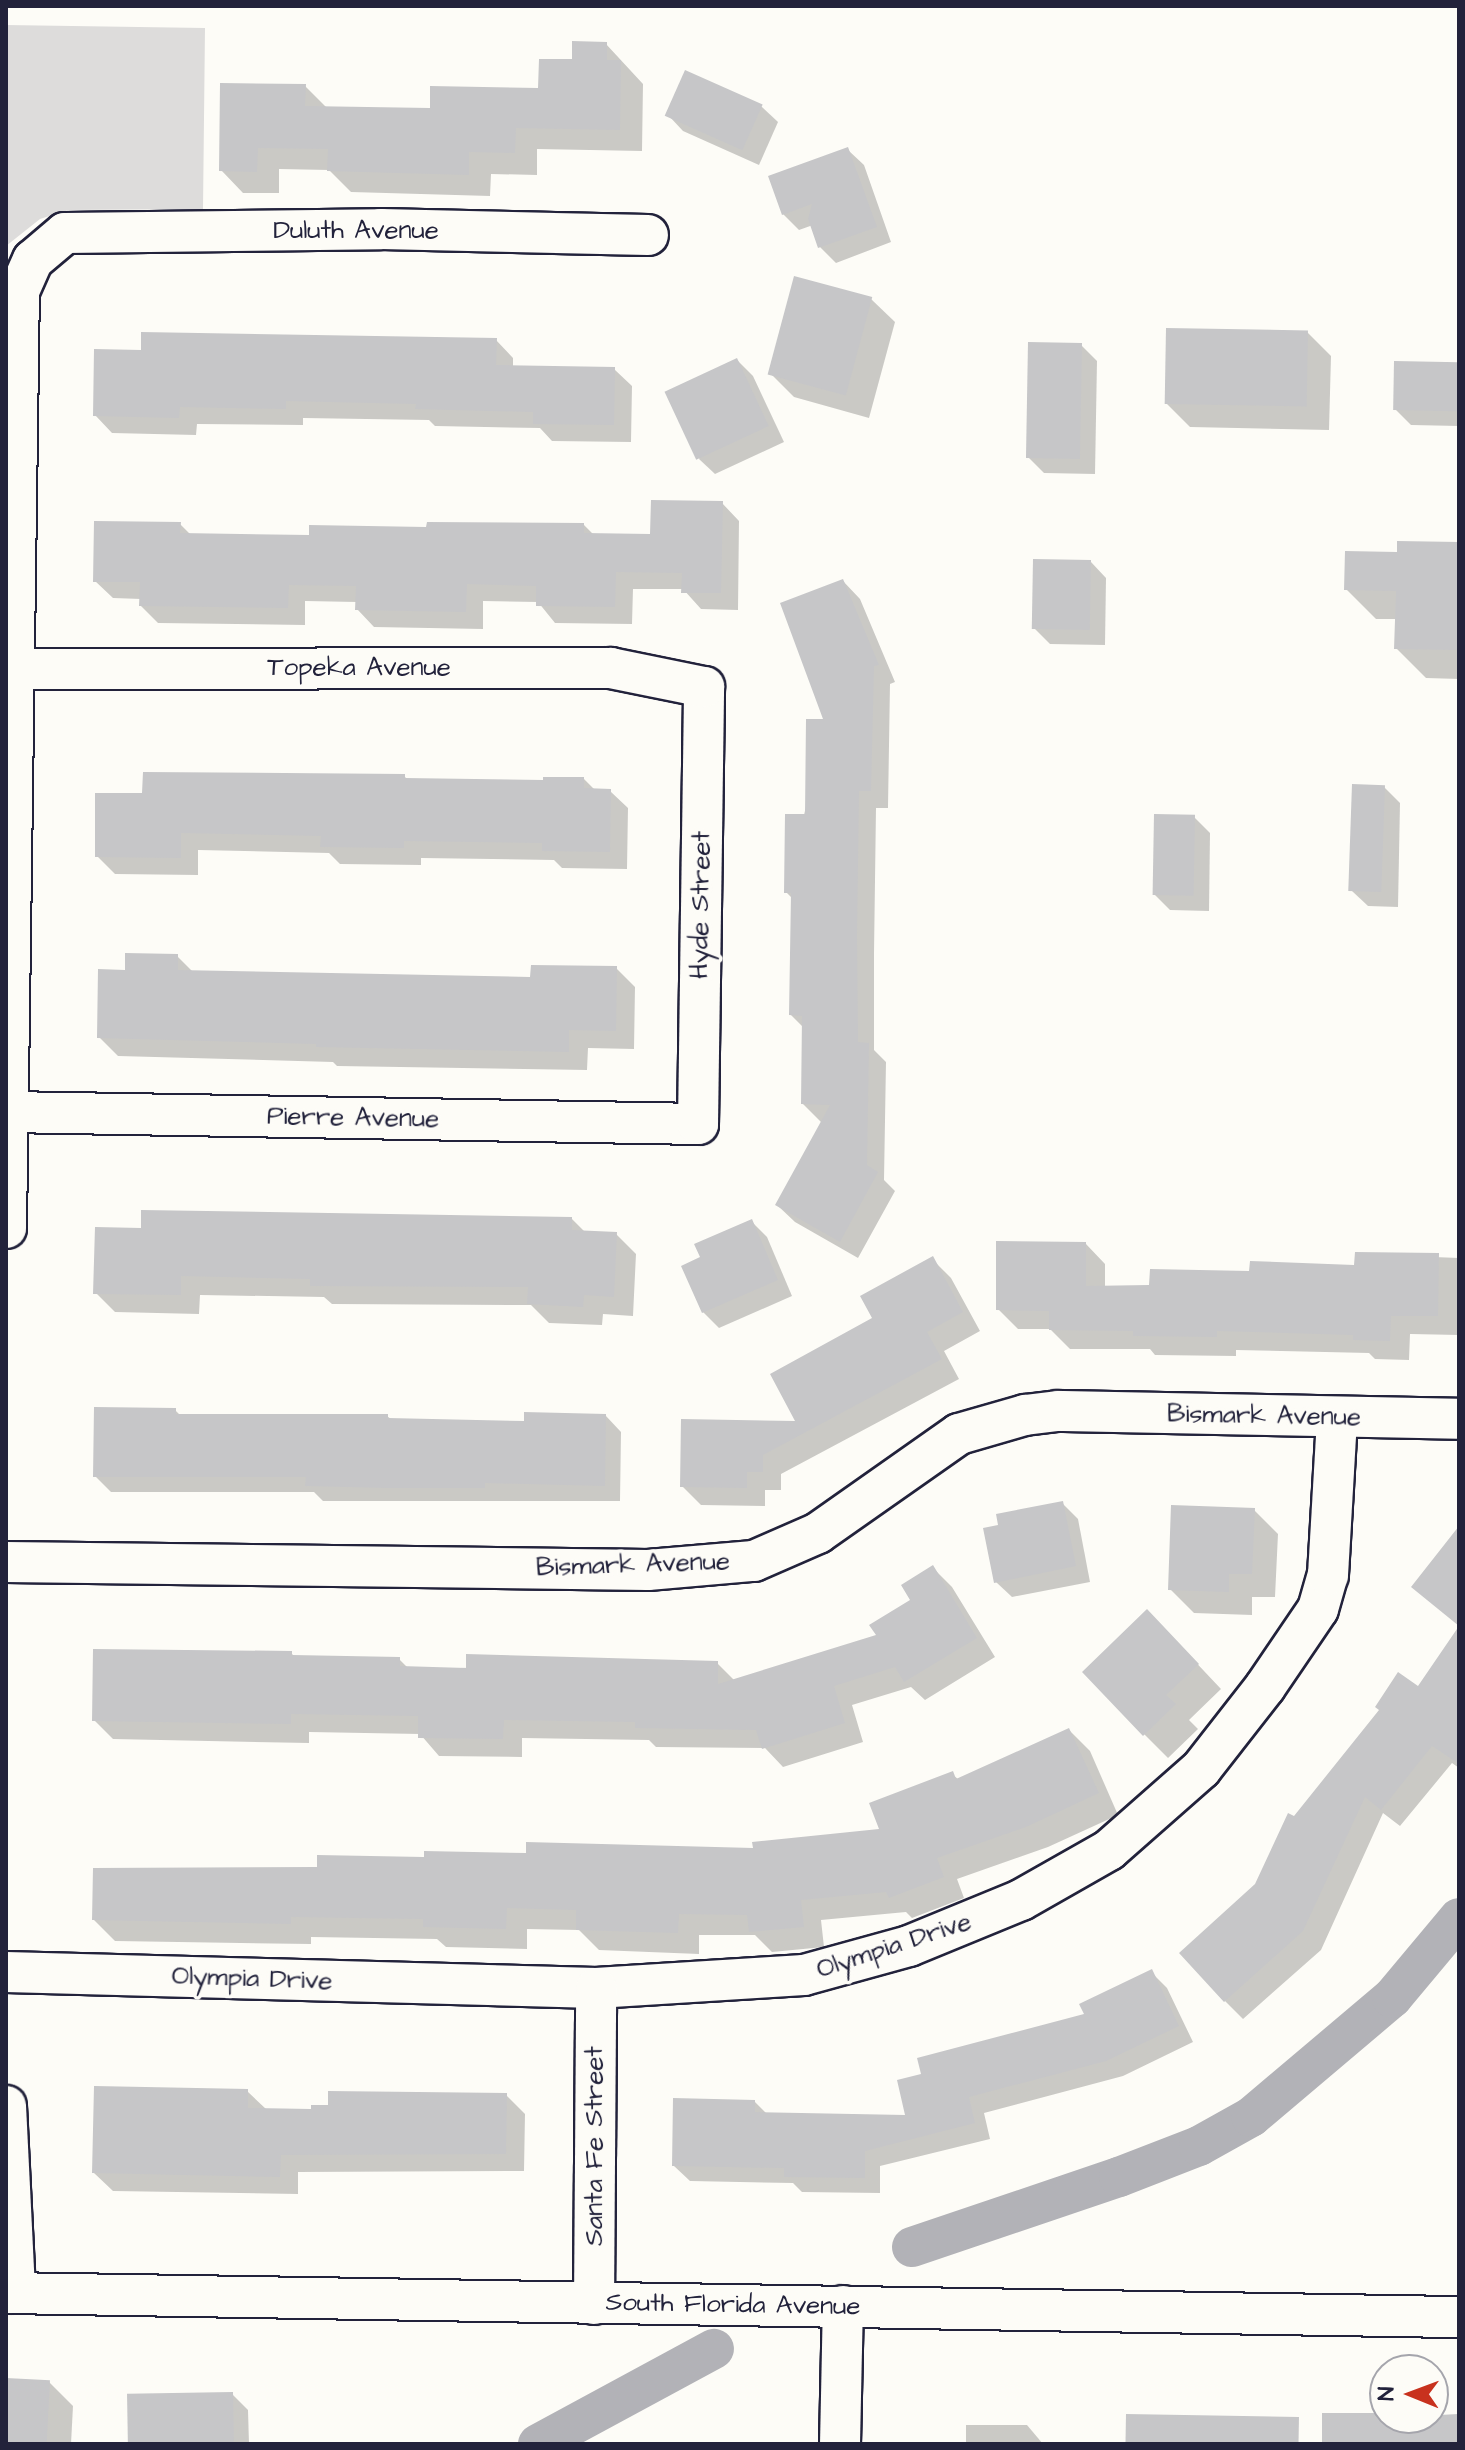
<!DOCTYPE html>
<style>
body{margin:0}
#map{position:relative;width:1465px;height:2450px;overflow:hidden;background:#fdfcf7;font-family:"Architects Daughter",sans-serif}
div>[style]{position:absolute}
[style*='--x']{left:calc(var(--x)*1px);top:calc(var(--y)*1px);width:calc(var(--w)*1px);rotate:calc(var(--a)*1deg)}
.green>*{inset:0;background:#dddcdb}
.shadow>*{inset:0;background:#0003}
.canal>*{height:40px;margin:-20px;padding:0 20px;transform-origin:20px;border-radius:20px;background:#b2b2b7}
.building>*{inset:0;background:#c6c6c8;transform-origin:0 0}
.roads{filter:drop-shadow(2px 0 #22223b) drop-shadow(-2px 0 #22223b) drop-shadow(0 2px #22223b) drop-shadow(0 -2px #22223b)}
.minor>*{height:40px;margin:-20px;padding:0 20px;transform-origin:20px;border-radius:20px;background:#fdfcf7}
span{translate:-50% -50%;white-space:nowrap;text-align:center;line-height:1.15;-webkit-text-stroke:7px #fdfcf7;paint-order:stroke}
.street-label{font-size:26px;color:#22223b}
.frame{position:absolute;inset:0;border:8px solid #22223b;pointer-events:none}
.north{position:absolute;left:1369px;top:2354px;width:80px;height:80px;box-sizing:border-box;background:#fdfcf7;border:2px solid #a5a5ac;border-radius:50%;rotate:271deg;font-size:22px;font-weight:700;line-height:32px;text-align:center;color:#22223b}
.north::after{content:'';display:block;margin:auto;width:28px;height:36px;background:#c8321e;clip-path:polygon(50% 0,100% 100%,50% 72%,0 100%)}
</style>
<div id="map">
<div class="green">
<div style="clip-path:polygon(6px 25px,205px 28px,203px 209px,68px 210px,40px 219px,6px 246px)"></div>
</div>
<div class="shadow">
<div style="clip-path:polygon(606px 44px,643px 84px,642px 151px,537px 149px,537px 175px,491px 174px,490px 196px,351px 192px,329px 170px,279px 169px,279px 193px,243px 193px,221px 170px,305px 86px,327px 108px,432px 110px,540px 90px,574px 61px)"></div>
<div style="clip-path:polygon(686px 73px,762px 107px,778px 122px,759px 165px,683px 131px,668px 115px)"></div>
<div style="clip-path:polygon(848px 150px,864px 165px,891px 242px,836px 263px,820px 247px,813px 225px,799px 230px,783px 214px)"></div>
<div style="clip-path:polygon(871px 299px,895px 322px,869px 418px,794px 397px,770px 373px)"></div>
<div style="clip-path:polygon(1307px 332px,1331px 356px,1329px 430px,1190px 427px,1167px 404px)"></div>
<div style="clip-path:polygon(496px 340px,513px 358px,513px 367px,614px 369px,632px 386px,631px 442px,552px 441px,540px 428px,435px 426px,429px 420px,303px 418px,303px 425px,197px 424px,196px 435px,112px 433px,95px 415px,142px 352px)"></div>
<div style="clip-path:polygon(1081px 345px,1097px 361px,1095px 474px,1044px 473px,1028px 457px)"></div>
<div style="clip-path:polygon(737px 360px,753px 376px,784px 442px,715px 474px,699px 459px)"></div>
<div style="clip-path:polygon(1459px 364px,1459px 426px,1411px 425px,1395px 409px)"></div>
<div style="clip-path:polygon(722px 503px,739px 521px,738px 610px,701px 609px,683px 589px,633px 589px,632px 624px,555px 623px,538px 602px,483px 601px,483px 629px,374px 627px,357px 609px,357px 602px,305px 601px,305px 625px,158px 623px,141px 606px,141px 599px,113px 598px,95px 581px,180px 524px,191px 535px,311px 538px,428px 529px,584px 525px,594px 535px,652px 536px)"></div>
<div style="clip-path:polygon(1459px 544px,1459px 679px,1426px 678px,1396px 648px,1397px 619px,1376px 619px,1346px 589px,1399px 554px)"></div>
<div style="clip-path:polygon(1091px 562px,1106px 578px,1105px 645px,1050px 644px,1034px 628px)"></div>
<div style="clip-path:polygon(843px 581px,860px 599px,895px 682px,890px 684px,888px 808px,876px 808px,874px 954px,874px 1050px,886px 1062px,884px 1180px,895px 1191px,858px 1258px,795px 1222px,777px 1205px,822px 1123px,803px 1104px,804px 1028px,791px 1015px,793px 899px,786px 892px,826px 721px)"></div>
<div style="clip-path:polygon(404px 776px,408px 780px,545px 782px,584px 779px,595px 790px,610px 791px,628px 808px,627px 869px,562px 868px,554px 860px,421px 858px,421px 865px,340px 864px,329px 853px,198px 850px,198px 875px,115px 874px,97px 856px,144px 795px)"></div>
<div style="clip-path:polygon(1384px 787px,1400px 803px,1398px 907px,1368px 906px,1352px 891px)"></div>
<div style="clip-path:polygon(1194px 817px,1210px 833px,1209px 911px,1170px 910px,1154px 894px)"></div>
<div style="clip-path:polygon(177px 956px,193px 972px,532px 979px,616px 968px,635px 987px,634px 1049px,588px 1048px,587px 1070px,337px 1066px,333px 1062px,118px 1056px,99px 1037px,127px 972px)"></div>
<div style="clip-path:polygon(571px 1218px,585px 1232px,616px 1234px,636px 1254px,633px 1316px,603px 1314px,602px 1325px,549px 1323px,531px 1305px,332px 1304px,324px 1297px,200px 1295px,199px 1314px,115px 1312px,96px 1293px,97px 1229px)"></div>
<div style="clip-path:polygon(751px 1221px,767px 1237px,792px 1296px,719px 1328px,703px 1312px,702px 1258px)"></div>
<div style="clip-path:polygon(1086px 1244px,1105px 1264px,1105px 1288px,1151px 1287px,1251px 1273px,1356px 1267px,1357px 1254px,1459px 1258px,1459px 1335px,1410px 1334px,1409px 1360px,1375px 1359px,1369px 1353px,1236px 1350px,1236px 1356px,1155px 1355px,1150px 1349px,1070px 1349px,1050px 1329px,1018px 1329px,998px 1309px)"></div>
<div style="clip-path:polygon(932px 1259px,951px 1278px,980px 1331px,944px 1351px,959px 1379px,781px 1474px,781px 1490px,765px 1490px,765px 1506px,701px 1505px,682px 1486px,798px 1423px,874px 1319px)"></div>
<div style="clip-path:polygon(175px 1410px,181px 1416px,387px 1416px,392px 1420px,526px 1423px,606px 1416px,621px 1432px,620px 1501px,323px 1501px,314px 1492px,111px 1492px,95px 1476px)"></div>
<div style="clip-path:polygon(1062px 1503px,1078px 1519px,1090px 1582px,1012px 1597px,996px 1582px)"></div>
<div style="clip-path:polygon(1254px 1510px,1278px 1534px,1275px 1597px,1252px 1597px,1252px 1615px,1194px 1613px,1170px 1589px)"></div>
<div style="clip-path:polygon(933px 1568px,952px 1587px,995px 1657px,925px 1700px,911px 1687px,852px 1705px,863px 1742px,783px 1767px,765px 1748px,656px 1747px,649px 1740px,522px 1738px,522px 1757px,439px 1756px,420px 1734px,309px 1732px,309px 1743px,113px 1739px,94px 1720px,291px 1653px,295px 1657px,399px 1659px,409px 1669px,717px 1663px,735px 1681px,879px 1636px,912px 1601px)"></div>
<div style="clip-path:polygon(1171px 1636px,1221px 1689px,1189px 1720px,1198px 1729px,1168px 1758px,1144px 1734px)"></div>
<div style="clip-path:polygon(1459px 1665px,1459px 1768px,1452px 1763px,1400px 1826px,1383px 1813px,1321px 1950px,1243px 2019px,1225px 2001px,1257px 1885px,1294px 1818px,1381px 1710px)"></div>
<div style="clip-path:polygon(1069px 1730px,1090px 1751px,1118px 1815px,1048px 1847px,957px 1879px,964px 1898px,912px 1918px,906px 1912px,821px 1920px,824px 1947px,772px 1952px,755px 1935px,699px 1935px,699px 1954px,599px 1950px,579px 1930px,527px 1929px,527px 1949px,446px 1947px,437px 1939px,311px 1937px,311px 1944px,115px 1941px,94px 1920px,319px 1869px,426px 1859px,755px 1850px,882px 1831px,952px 1774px,959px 1780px)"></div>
<div style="clip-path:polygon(1151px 1972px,1167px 1988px,1193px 2042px,1123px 2076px,984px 2113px,990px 2139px,880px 2166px,880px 2193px,802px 2192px,793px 2183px,690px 2181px,674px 2166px,755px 2102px,767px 2114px,908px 2117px,923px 2076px,1087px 2015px)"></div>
<div style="clip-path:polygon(247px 2091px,266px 2109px,313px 2111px,506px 2095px,525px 2114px,524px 2171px,298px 2172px,298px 2194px,113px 2191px,94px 2173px)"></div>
<div style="clip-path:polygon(6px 2380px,49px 2382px,73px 2406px,71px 2444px,6px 2444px)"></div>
<div style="clip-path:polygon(232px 2394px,248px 2410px,249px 2444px,129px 2444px)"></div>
<div style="clip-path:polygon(966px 2425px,1027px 2425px,1043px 2444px,966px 2444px)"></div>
</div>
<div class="canal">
<div style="--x:912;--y:2247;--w:219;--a:-18.7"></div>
<div style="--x:1119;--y:2177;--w:86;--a:-21.2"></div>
<div style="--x:1199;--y:2146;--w:60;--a:-29.1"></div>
<div style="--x:1251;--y:2117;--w:185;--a:-40.2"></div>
<div style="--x:1392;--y:1998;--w:104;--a:-50.1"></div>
<div style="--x:538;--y:2444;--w:200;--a:-28.4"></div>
</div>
<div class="building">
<div style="clip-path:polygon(572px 41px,607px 42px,607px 60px,621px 60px,620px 130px,516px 128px,515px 153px,469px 152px,469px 175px,327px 171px,328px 149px,258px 148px,257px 172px,219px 171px,220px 83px,306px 84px,305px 106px,430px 108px,430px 86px,538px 88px,539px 59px,572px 59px)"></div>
<div style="left:685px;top:70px;width:85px;height:50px;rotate:24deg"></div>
<div style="clip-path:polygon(848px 147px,877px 227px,818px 248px,808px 219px,812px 204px,782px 215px,768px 176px)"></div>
<div style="left:794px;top:276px;width:81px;height:102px;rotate:15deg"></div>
<div style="left:1166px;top:328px;width:142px;height:76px;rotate:1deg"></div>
<div style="clip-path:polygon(141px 332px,497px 338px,496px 365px,615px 367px,614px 425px,533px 424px,533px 412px,415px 409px,416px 404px,286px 401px,286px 409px,180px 407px,179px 418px,93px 416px,94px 349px,141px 350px)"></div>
<div style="left:1028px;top:342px;width:54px;height:116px;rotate:1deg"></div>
<div style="left:737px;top:358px;width:75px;height:80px;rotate:65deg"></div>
<div style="left:1394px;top:361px;width:65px;height:49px;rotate:1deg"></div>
<div style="clip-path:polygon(651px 500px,723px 501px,721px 593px,681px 593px,682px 573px,616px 572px,615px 607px,536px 606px,536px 586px,467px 584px,466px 612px,355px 610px,356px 586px,289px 585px,288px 608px,139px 606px,140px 582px,93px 582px,94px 521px,181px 522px,180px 533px,309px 535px,309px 525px,426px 527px,427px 522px,584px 523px,584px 533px,650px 534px)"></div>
<div style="clip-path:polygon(1397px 541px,1459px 542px,1459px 650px,1394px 649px,1396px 591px,1344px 590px,1345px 551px,1397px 552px)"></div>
<div style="left:1033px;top:559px;width:58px;height:70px;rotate:1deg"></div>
<div style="clip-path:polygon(843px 579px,879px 665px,874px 666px,871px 791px,859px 791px,857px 935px,858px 1042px,869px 1043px,867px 1165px,878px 1172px,840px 1242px,775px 1205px,830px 1105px,801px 1104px,802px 1016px,789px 1015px,791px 893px,784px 893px,785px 814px,805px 814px,806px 719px,823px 719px,780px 603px)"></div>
<div style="clip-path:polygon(143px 772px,405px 774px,405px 778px,543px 780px,543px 777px,584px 777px,584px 788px,611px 789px,610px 852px,542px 851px,542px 843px,404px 841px,404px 848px,320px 847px,321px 836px,181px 833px,181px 858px,95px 857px,95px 793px,142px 793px)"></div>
<div style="left:1352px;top:784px;width:33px;height:107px;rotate:2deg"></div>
<div style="left:1154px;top:814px;width:41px;height:81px;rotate:1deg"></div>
<div style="clip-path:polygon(125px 953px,178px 954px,178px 970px,530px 977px,531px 965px,617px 966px,616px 1031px,569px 1030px,569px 1052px,316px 1047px,316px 1044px,97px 1038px,98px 969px,125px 970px)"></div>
<div style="clip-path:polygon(141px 1210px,572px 1217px,572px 1230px,617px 1232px,614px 1297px,584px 1295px,583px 1307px,527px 1304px,528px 1287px,310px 1286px,310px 1279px,181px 1276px,181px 1295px,93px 1294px,95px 1227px,141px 1228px)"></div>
<div style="clip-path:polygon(752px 1219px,778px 1280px,702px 1313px,681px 1266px,700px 1257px,694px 1244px)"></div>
<div style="clip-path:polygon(996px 1241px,1086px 1242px,1086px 1286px,1149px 1285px,1150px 1269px,1249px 1271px,1250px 1261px,1354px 1265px,1355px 1252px,1439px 1253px,1438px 1316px,1391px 1316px,1390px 1341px,1353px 1340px,1353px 1335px,1217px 1331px,1217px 1337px,1133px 1336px,1133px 1331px,1049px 1330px,1049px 1311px,996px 1310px)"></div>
<div style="clip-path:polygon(933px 1256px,963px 1312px,927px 1332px,942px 1359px,763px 1455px,763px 1472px,747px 1472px,747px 1488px,680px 1487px,681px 1419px,795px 1421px,770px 1374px,872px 1318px,860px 1296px)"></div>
<div style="clip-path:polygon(94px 1407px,176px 1408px,176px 1414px,388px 1414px,388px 1418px,524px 1421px,524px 1412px,606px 1414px,605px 1486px,485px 1483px,485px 1488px,387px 1488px,305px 1486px,306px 1477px,93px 1477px)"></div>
<div style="clip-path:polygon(1063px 1501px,1076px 1566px,994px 1583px,983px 1528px,998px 1525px,996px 1514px)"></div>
<div style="clip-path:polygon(1171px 1505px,1255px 1508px,1252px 1574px,1229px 1574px,1229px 1592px,1168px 1590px)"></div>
<div style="clip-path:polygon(1459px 1526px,1459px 1764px,1432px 1746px,1381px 1810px,1365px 1797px,1303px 1931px,1224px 2002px,1179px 1953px,1255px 1884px,1288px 1813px,1294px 1816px,1379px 1710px,1375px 1707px,1398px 1672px,1418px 1686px,1459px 1626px,1411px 1587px)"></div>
<div style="clip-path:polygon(933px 1565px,977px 1638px,904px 1682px,895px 1667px,834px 1686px,845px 1723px,762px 1749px,756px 1730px,635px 1728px,635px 1722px,504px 1720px,503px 1739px,418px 1738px,418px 1716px,291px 1714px,291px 1724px,92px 1721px,93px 1649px,292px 1651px,292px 1655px,400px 1657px,400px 1666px,466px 1668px,466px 1654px,718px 1661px,718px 1684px,876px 1635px,869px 1625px,910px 1600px,901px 1585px)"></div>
<div style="clip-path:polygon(1147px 1609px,1199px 1664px,1166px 1695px,1176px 1704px,1143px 1736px,1082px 1672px)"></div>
<div style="clip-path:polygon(1069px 1728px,1099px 1793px,1026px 1827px,937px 1858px,944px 1877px,889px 1898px,886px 1892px,801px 1900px,804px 1927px,749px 1932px,747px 1915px,679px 1914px,678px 1933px,576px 1930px,576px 1910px,507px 1908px,506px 1929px,423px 1927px,423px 1919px,291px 1917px,291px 1924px,92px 1920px,93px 1868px,317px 1867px,317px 1855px,424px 1857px,424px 1851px,526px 1853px,526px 1842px,753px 1848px,752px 1842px,879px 1829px,869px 1803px,953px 1771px,956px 1779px)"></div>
<div style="clip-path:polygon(1152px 1969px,1179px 2026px,1106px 2061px,969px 2097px,975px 2123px,865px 2151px,865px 2178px,784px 2177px,784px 2168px,672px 2166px,673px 2098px,755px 2100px,755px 2112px,905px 2115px,897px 2080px,921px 2074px,917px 2058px,1084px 2014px,1079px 2004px)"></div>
<div style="clip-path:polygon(94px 2086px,248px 2089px,248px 2108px,311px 2109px,311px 2105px,328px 2105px,328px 2091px,507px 2093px,506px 2154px,281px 2155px,280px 2177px,92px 2173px)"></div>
<div style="left:6px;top:2378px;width:44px;height:66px;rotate:3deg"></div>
<div style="left:233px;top:2392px;width:52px;height:106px;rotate:89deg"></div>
<div style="clip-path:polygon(1322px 2413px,1385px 2413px,1385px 2418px,1458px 2414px,1458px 2444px,1322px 2444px)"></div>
<div style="left:1126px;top:2414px;width:173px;height:30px;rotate:1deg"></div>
</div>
<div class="roads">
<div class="minor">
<div style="--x:7;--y:1112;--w:691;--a:0.99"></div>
<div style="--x:698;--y:1124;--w:437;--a:-89.2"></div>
<div style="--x:704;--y:687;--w:95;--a:-168.5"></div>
<div style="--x:611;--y:668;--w:599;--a:179.9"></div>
<div style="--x:6;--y:1228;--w:937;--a:-89.21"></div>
<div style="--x:19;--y:291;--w:34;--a:-66"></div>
<div style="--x:33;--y:260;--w:42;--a:-40.2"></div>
<div style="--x:65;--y:233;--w:316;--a:-0.7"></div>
<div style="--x:381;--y:229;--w:267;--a:1.3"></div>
<div style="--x:6;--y:1562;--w:642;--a:0.71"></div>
<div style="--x:648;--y:1570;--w:106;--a:-4.9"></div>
<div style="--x:754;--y:1561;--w:70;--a:-23.6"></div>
<div style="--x:818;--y:1533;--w:172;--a:-35.1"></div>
<div style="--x:959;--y:1434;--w:69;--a:-16.1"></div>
<div style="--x:1025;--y:1415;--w:33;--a:-7"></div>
<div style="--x:1058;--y:1411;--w:401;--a:1.1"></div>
<div style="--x:6;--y:1972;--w:590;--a:1.55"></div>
<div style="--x:596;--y:1988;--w:208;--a:-3.6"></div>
<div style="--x:804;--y:1975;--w:109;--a:-15.4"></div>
<div style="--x:909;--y:1946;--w:121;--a:-22.3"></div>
<div style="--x:1021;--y:1900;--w:101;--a:-29.6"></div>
<div style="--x:1109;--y:1850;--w:123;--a:-41.4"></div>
<div style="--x:1201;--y:1769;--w:104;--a:-52"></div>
<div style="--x:1265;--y:1687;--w:94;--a:-55.8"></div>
<div style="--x:1318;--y:1609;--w:35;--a:-74"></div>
<div style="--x:1328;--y:1575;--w:157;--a:-86.7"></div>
<div style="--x:6;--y:2106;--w:187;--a:87.2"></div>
<div style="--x:6;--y:2293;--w:1453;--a:0.95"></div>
<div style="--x:594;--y:2304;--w:316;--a:-89.6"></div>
<div style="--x:840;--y:2444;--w:138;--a:-88.8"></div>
</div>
</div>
<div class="street-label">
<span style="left:356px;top:231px">Duluth Avenue</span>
<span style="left:359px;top:668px">Topeka Avenue</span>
<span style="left:701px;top:905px;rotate:-89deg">Hyde Street</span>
<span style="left:353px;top:1118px;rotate:1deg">Pierre Avenue</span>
<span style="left:1264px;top:1416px;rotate:1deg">Bismark Avenue</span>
<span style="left:633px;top:1565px;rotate:-2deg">Bismark Avenue</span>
<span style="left:894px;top:1946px;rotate:-18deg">Olympia Drive</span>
<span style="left:252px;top:1979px;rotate:2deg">Olympia Drive</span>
<span style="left:595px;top:2146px;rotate:-90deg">Santa Fe Street</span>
<span style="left:733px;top:2305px;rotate:1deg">South Florida Avenue</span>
</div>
<div class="frame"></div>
<div class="north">N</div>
</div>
